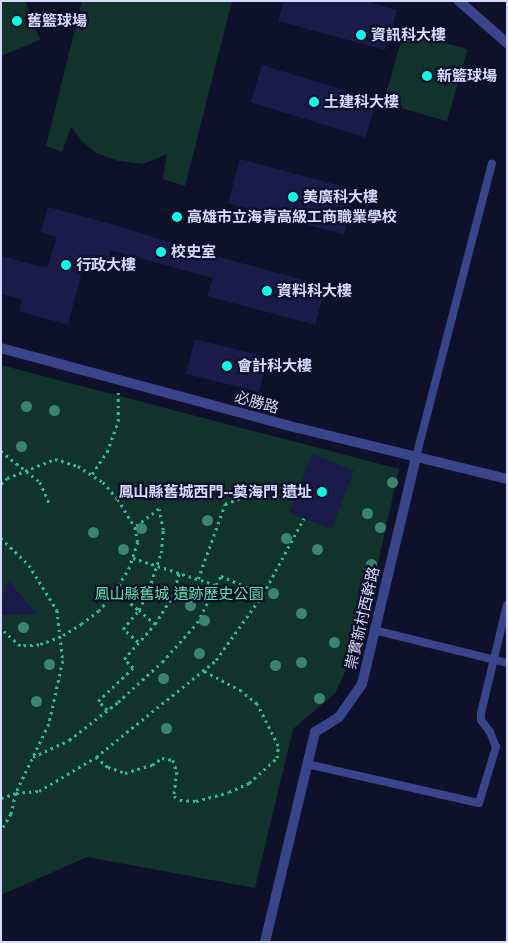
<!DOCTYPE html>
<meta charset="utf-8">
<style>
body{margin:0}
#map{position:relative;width:508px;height:943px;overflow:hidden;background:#0f1029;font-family:"Open Sans","Noto Sans TC",sans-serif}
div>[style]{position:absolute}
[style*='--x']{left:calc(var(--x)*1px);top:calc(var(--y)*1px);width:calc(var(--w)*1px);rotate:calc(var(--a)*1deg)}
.green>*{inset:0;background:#12332b;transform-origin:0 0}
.building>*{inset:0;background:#1a1a4b;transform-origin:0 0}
.path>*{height:2.5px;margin-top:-1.25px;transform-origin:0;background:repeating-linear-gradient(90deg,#2bbf99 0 2.5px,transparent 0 6.5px)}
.service>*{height:8px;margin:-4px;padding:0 4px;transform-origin:4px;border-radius:4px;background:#38458a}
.minor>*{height:10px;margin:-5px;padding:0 5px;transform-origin:5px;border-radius:5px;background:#38458a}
.trees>*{width:11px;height:11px;margin:-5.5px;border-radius:50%;background:#3a856f}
.dots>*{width:14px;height:14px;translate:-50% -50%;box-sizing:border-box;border:2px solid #0f1029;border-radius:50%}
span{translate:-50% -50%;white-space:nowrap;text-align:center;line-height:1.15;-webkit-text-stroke:4.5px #0f1029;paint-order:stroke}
.poi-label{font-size:15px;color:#d7daff;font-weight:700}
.left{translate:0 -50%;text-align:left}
.right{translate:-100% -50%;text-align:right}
.street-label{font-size:15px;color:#d7daff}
.park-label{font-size:15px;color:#5de5a8}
.frame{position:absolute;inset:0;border:2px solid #d7daff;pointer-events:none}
</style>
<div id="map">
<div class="green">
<div style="clip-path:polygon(1px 1px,25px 1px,40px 40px,1px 56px)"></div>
<div style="clip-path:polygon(82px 1px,232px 1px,185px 186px,163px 179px,167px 154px,143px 164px,119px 161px,96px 153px,82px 141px,71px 127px,62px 152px,46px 146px)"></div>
<div style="left:404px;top:31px;width:66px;height:75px;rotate:16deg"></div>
<div style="clip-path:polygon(1px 365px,399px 469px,361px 639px,335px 693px,293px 729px,255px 888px,87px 857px,1px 895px)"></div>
</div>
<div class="building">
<div style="clip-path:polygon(284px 1px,366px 1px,397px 10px,385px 50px,278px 21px)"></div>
<div style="left:262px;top:65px;width:120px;height:39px;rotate:17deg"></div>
<div style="left:240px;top:159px;width:120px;height:46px;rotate:15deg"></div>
<div style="clip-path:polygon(48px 207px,115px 225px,204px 253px,326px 286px,315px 325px,207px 296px,213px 278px,110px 250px,108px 262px,86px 256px,68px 325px,19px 311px,22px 299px,1px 294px,1px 256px,47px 268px,57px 237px,41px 232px)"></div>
<div style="left:195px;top:339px;width:75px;height:36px;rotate:14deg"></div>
<div style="left:312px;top:454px;width:45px;height:63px;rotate:21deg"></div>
<div style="clip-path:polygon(8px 580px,37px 614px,1px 615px,1px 602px)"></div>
</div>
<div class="path">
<div style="--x:1;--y:451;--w:50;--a:38.5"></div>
<div style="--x:40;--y:482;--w:24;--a:66"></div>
<div style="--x:92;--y:474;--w:27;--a:-56"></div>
<div style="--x:107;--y:452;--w:33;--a:-70"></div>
<div style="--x:118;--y:421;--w:29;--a:-90"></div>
<div style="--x:1;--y:484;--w:8;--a:-45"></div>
<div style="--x:7;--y:478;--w:52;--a:-21.6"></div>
<div style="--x:55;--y:459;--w:24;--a:17"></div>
<div style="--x:78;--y:466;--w:30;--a:33"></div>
<div style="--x:103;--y:482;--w:23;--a:49"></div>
<div style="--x:118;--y:499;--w:33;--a:59"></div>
<div style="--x:135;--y:527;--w:15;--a:79"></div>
<div style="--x:138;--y:542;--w:26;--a:108"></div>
<div style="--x:130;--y:567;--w:33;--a:121"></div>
<div style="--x:113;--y:595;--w:21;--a:131"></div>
<div style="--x:99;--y:611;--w:21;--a:143"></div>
<div style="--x:82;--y:624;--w:25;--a:148"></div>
<div style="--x:61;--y:637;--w:23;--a:160"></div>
<div style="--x:39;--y:645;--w:19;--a:177"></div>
<div style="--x:20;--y:646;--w:25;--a:-138"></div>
<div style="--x:1;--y:538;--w:39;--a:44"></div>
<div style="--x:29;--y:565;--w:53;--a:58.1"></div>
<div style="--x:57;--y:610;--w:51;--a:83.3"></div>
<div style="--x:63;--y:661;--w:65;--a:102.5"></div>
<div style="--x:49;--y:724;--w:76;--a:115.6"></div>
<div style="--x:16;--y:793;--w:22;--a:103"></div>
<div style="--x:11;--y:814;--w:20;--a:120"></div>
<div style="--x:133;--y:558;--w:87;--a:18"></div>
<div style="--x:216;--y:585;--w:10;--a:-61"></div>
<div style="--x:221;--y:576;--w:46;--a:23.2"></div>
<div style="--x:263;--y:594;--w:86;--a:-61.7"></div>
<div style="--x:198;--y:579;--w:80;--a:-70.2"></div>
<div style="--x:225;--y:504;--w:44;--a:-21.3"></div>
<div style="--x:116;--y:591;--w:30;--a:40"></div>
<div style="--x:139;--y:610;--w:23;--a:-65"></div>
<div style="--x:149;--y:589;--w:38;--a:-72"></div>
<div style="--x:161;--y:553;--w:23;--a:-85"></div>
<div style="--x:163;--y:530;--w:21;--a:-101"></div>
<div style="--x:159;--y:509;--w:30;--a:143"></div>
<div style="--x:138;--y:642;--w:20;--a:-139"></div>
<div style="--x:123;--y:629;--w:25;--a:-50"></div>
<div style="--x:139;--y:610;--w:21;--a:41"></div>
<div style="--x:155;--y:624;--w:34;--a:-58"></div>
<div style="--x:173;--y:595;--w:23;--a:-75"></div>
<div style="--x:107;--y:710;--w:13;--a:-135"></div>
<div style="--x:98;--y:701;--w:48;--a:-43.3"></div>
<div style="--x:133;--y:668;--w:13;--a:-135"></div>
<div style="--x:124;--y:659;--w:47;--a:-48.5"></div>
<div style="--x:33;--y:757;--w:40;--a:-25"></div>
<div style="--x:69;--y:740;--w:62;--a:-37.8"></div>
<div style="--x:118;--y:702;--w:59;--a:-42.3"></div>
<div style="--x:162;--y:662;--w:52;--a:-48.1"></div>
<div style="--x:197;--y:623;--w:42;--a:-63.4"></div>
<div style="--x:96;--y:757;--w:16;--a:40"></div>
<div style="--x:108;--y:767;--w:18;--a:19"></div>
<div style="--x:125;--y:773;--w:28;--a:-17"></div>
<div style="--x:152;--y:765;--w:12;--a:-35"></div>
<div style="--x:162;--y:758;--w:11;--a:10"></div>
<div style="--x:173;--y:760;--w:13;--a:72"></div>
<div style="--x:177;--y:772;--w:24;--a:97"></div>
<div style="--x:174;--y:796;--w:7;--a:34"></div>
<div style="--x:180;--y:800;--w:16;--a:4"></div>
<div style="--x:196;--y:801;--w:34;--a:-15"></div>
<div style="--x:229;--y:792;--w:22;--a:-24"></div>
<div style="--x:249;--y:783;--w:38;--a:-42"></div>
<div style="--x:277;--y:758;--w:12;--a:-85"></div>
<div style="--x:278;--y:746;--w:47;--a:-116.6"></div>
<div style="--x:257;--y:704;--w:21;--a:-141"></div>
<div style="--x:241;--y:691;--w:43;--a:-152.2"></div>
<div style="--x:1;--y:798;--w:16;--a:-18"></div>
<div style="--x:16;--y:793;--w:23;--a:-5"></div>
<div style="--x:39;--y:791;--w:66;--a:-30.8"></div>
<div style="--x:96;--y:757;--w:154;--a:-38.9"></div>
<div style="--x:216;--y:660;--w:81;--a:-54.5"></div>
</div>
<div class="service">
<div style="--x:416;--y:457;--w:303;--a:-75.5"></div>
<div style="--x:374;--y:630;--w:137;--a:13.9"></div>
<div style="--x:307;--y:764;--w:176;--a:12.8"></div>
<div style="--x:479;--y:803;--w:59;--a:-73.1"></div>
<div style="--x:496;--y:747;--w:16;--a:-112"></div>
<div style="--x:490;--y:732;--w:15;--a:-127"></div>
<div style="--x:481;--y:720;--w:7;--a:-90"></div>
<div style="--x:481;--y:713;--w:111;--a:-76.5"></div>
</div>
<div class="minor">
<div style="--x:459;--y:1;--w:64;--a:41.2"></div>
<div style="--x:1;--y:348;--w:308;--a:15.1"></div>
<div style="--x:298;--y:428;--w:215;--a:13.7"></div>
<div style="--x:265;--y:942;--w:216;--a:-76.6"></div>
<div style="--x:315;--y:732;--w:28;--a:-32"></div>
<div style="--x:339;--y:717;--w:40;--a:-55.1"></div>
<div style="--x:362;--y:684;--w:233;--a:-76.6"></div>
</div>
<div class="trees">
<div style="left:26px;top:406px"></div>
<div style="left:54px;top:410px"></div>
<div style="left:21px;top:446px"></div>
<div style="left:392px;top:482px"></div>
<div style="left:367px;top:513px"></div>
<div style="left:207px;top:520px"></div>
<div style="left:380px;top:527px"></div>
<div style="left:141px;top:528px"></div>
<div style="left:93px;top:532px"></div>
<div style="left:286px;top:538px"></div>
<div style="left:123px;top:549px"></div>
<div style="left:317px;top:549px"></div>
<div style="left:371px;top:564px"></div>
<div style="left:273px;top:593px"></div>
<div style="left:190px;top:605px"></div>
<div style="left:301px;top:613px"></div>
<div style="left:204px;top:620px"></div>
<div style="left:23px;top:627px"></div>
<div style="left:334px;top:642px"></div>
<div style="left:199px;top:653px"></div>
<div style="left:301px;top:662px"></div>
<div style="left:49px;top:664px"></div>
<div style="left:275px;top:665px"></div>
<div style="left:163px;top:678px"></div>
<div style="left:319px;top:698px"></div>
<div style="left:36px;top:701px"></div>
<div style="left:166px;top:728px"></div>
</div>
<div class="dots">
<div style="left:17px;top:21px;background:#03ffe6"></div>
<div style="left:361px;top:35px;background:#03ffe6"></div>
<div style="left:427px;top:76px;background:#03ffe6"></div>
<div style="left:314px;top:102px;background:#03ffe6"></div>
<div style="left:293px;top:197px;background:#03ffe6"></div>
<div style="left:177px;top:217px;background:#03ffe6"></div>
<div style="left:161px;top:252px;background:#03ffe6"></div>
<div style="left:66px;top:265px;background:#03ffe6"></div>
<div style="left:267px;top:291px;background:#03ffe6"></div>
<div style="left:227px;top:366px;background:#03ffe6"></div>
<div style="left:322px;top:492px;background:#03ffe6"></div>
</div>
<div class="poi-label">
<span class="left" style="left:27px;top:21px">舊籃球場</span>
<span class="left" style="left:371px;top:35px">資訊科大樓</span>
<span class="left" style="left:437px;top:76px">新籃球場</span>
<span class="left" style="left:324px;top:102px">土建科大樓</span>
<span class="left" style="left:303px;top:197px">美廣科大樓</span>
<span class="left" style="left:187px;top:217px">高雄市立海青高級工商職業學校</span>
<span class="left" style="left:171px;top:252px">校史室</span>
<span class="left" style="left:76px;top:265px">行政大樓</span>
<span class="left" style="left:277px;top:291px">資料科大樓</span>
<span class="left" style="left:237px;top:366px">會計科大樓</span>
<span class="right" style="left:312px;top:492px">鳳山縣舊城西門--奠海門 遺址</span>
</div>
<div class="street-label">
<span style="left:257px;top:402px;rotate:15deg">必勝路</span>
<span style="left:362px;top:618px;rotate:-77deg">崇實新村西幹路</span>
</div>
<div class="park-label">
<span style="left:179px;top:594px">鳳山縣舊城 遺跡歷史公園</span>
</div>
<div class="frame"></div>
</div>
